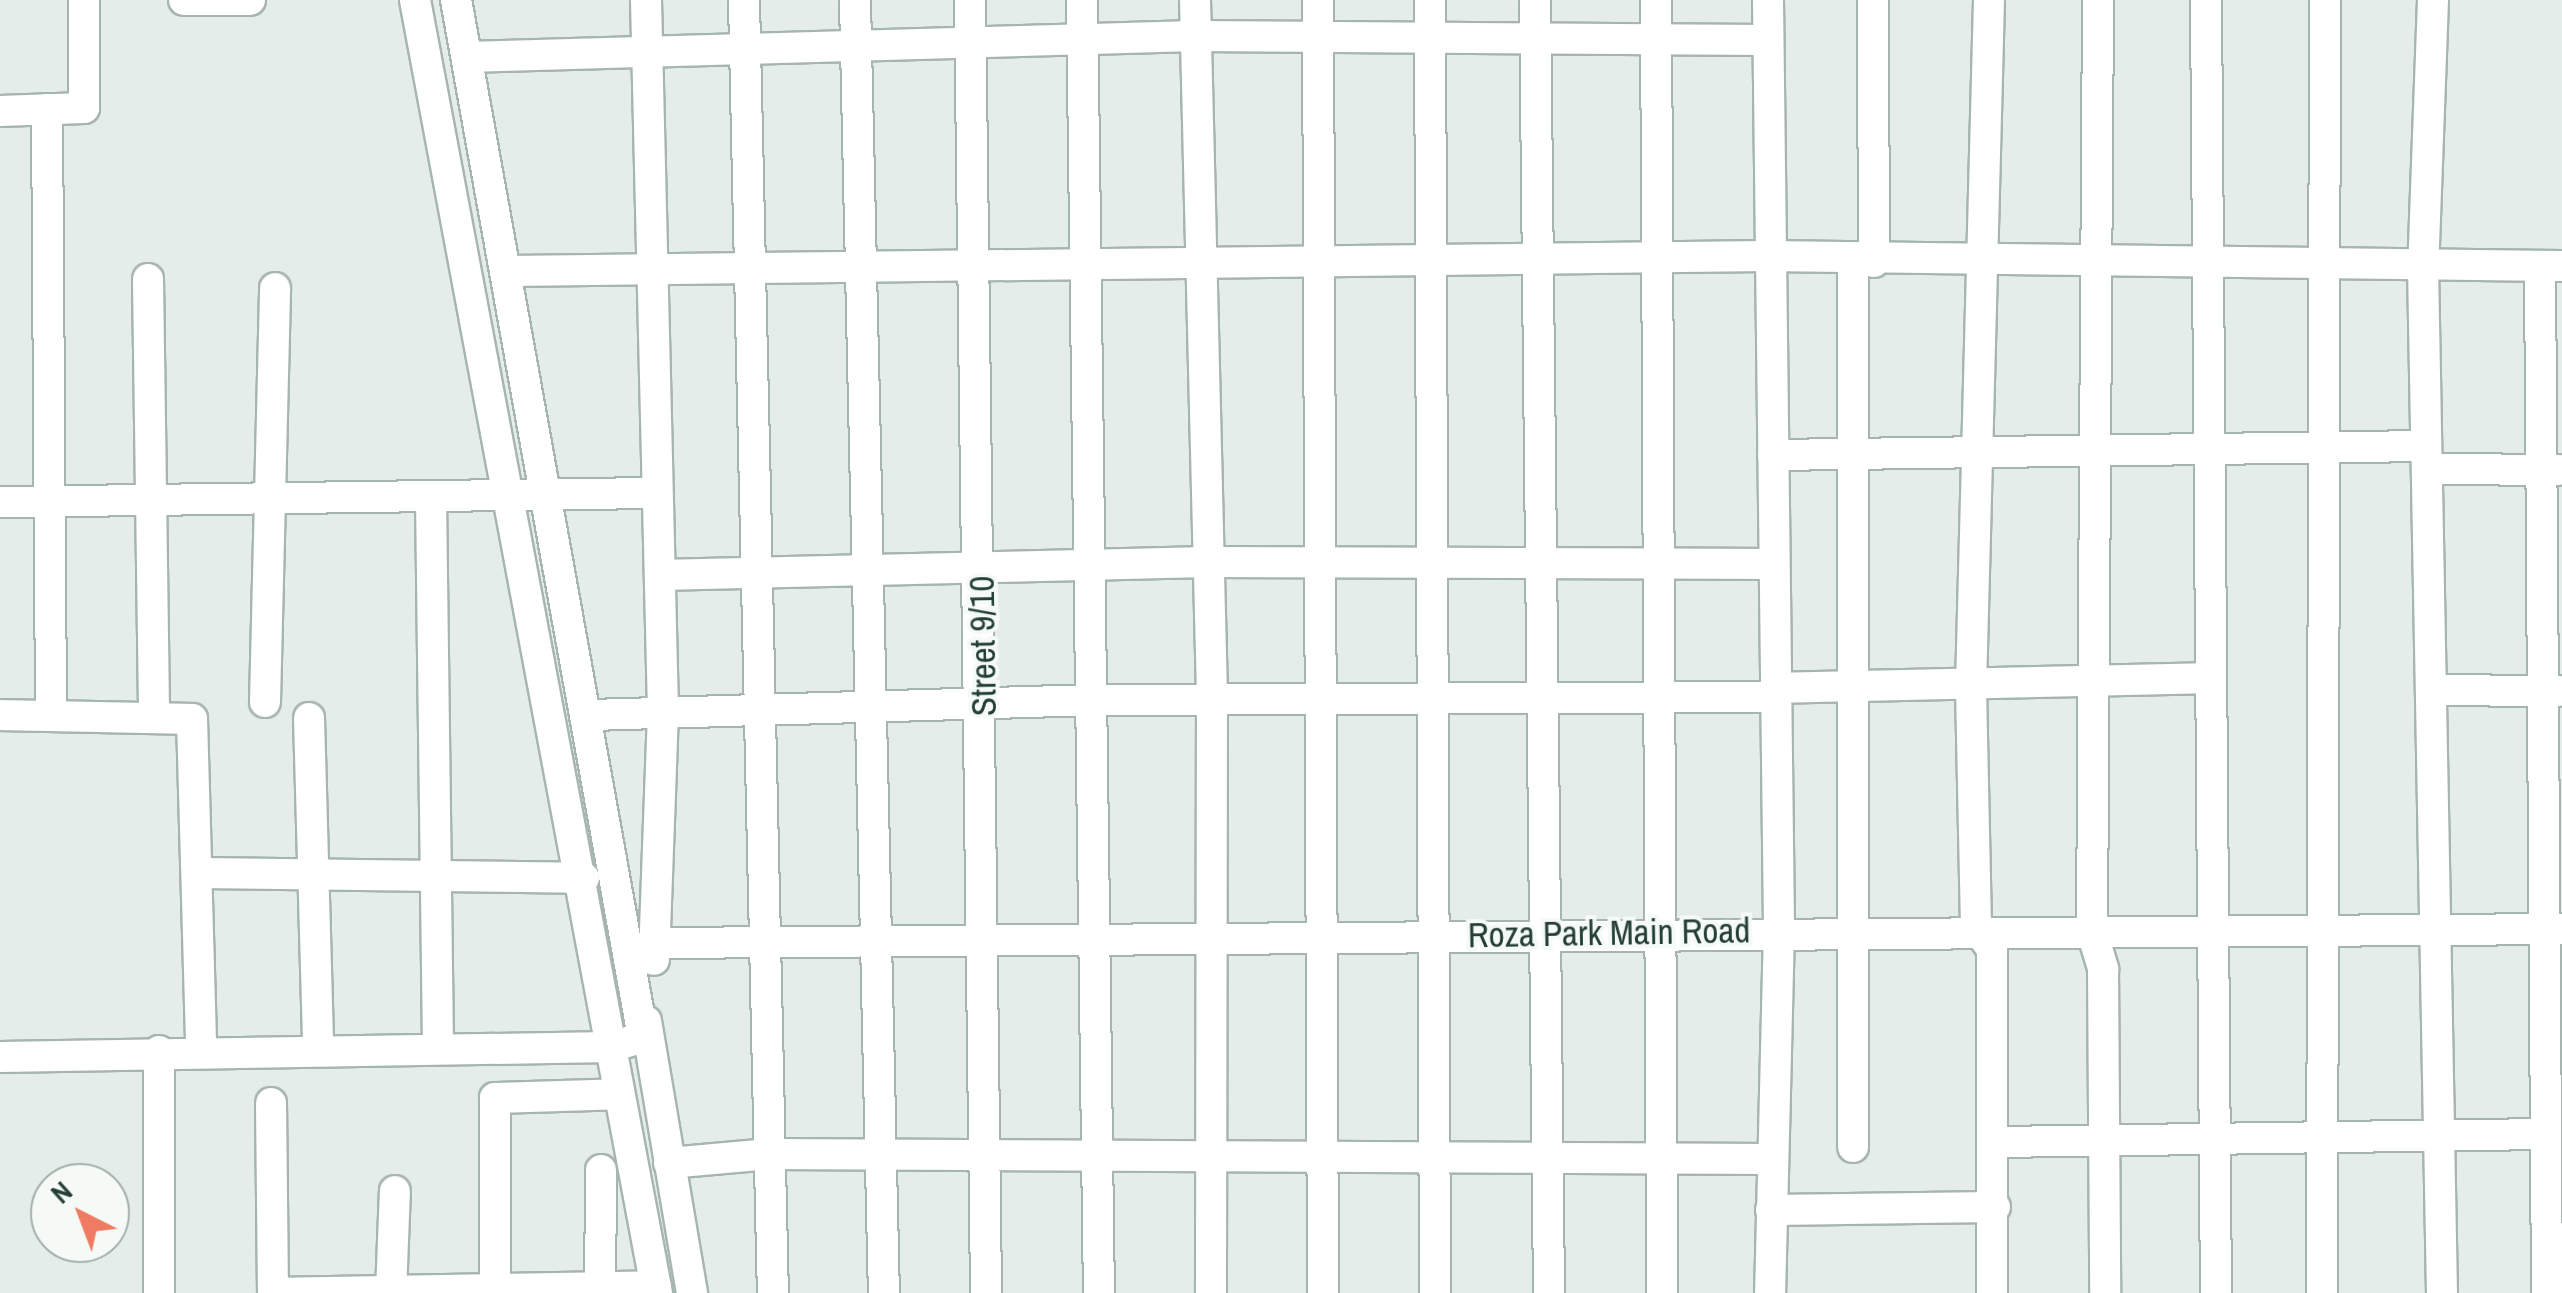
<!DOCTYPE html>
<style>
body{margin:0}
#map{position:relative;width:2562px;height:1293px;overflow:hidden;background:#e4ede9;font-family:"Archivo Narrow",sans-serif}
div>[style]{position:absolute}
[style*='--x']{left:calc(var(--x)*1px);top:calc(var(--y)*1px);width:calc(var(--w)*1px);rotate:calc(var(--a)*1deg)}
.roads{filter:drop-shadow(2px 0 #a7b5b0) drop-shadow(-2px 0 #a7b5b0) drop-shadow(0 2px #a7b5b0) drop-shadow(0 -2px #a7b5b0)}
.minor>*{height:30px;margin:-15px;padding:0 15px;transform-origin:15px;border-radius:15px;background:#fff}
span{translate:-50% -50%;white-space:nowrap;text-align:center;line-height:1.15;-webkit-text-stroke:8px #f5faf7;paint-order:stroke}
.street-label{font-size:35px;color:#243e36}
.north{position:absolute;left:30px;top:1163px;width:100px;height:100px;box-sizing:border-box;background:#f5faf7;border:2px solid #a1afaa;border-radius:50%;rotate:318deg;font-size:28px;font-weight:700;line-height:40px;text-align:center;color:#243e36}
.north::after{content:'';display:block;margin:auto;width:35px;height:45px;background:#ee7b62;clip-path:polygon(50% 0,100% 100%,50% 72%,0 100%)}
</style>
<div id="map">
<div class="roads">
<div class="minor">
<div style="--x:184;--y:0;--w:66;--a:0"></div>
<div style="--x:415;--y:0;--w:1315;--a:79.4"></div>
<div style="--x:646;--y:0;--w:712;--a:88.63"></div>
<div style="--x:663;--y:712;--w:248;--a:92.1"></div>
<div style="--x:744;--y:0;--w:1293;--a:88.72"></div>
<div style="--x:855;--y:0;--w:1293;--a:88.72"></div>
<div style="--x:970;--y:0;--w:1293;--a:89.29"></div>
<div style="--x:1082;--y:0;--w:1293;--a:89.25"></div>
<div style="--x:1195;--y:0;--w:698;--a:88.6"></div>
<div style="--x:1212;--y:698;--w:595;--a:90.1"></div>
<div style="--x:1318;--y:0;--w:1293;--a:89.78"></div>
<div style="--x:1430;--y:0;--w:1293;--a:89.78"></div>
<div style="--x:1535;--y:0;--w:1293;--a:89.38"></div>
<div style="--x:1656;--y:0;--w:1293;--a:89.73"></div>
<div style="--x:1768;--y:0;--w:929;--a:89.32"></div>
<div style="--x:1779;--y:929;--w:364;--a:91.4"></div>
<div style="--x:1873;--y:0;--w:262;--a:89.8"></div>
<div style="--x:1989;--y:0;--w:688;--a:91.5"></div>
<div style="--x:1971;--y:688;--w:239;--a:88.8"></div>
<div style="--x:1976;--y:927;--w:27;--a:54"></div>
<div style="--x:1992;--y:949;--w:344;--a:90"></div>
<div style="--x:2098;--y:0;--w:932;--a:90.37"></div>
<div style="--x:2092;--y:932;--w:39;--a:73"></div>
<div style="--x:2103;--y:969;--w:324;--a:89.6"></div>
<div style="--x:2206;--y:0;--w:1293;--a:89.56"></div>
<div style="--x:2433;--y:0;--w:267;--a:92.1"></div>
<div style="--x:2423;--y:267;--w:1026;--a:88.94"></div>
<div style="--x:467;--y:57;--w:728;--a:-1.65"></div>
<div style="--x:1195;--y:36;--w:571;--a:0.4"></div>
<div style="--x:47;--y:109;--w:607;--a:89.62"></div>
<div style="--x:0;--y:111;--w:84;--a:-2"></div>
<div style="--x:84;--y:108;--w:108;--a:-90"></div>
<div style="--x:1853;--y:261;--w:886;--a:90"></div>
<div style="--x:2540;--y:266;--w:1027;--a:89.61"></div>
<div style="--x:509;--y:271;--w:1257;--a:-0.68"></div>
<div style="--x:1766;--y:256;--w:796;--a:0.72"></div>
<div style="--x:148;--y:279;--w:438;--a:89.2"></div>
<div style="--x:1773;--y:455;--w:652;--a:-0.79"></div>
<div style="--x:2428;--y:469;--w:131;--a:0.4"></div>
<div style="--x:431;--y:497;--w:550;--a:89.27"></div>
<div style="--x:0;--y:502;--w:654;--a:-0.79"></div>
<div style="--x:660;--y:575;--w:548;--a:-1.36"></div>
<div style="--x:1208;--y:562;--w:566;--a:0.2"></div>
<div style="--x:1775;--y:688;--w:436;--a:-1.3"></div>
<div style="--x:2432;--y:690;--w:127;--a:0.5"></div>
<div style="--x:265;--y:702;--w:414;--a:-88.6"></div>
<div style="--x:0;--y:715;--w:192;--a:1.2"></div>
<div style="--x:192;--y:719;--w:329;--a:88.4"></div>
<div style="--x:591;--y:715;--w:501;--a:-1.71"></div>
<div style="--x:1092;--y:700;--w:683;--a:-0.25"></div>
<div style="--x:309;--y:718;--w:331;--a:88.4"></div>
<div style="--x:197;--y:873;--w:387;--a:0.7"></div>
<div style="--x:656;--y:943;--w:1906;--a:-0.42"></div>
<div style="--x:646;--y:1021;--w:276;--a:80.4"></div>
<div style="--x:159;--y:1051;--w:242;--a:90"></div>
<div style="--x:0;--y:1057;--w:611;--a:-0.94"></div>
<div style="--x:611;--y:1047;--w:34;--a:-17"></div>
<div style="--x:643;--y:1037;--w:1054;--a:-100.22"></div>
<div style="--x:271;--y:1103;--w:185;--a:89.4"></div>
<div style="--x:1998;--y:1142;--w:548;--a:-0.84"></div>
<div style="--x:669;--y:1163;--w:101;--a:-5.1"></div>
<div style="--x:770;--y:1154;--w:1001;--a:0.29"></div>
<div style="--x:1771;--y:1210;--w:224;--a:-0.8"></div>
<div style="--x:273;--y:1293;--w:383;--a:-1"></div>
<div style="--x:391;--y:1293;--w:102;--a:-87.8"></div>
<div style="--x:495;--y:1293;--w:195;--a:-90"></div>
<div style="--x:495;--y:1098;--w:124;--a:-1.8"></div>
<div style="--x:600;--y:1293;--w:123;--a:-89.5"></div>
<div style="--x:2322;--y:1293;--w:1293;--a:-89.87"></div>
</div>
</div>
<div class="street-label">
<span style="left:983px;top:646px;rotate:-91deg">Street 9/10</span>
<span style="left:1609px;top:933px;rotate:-1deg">Roza Park Main Road</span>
</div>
<div class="north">N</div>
</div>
